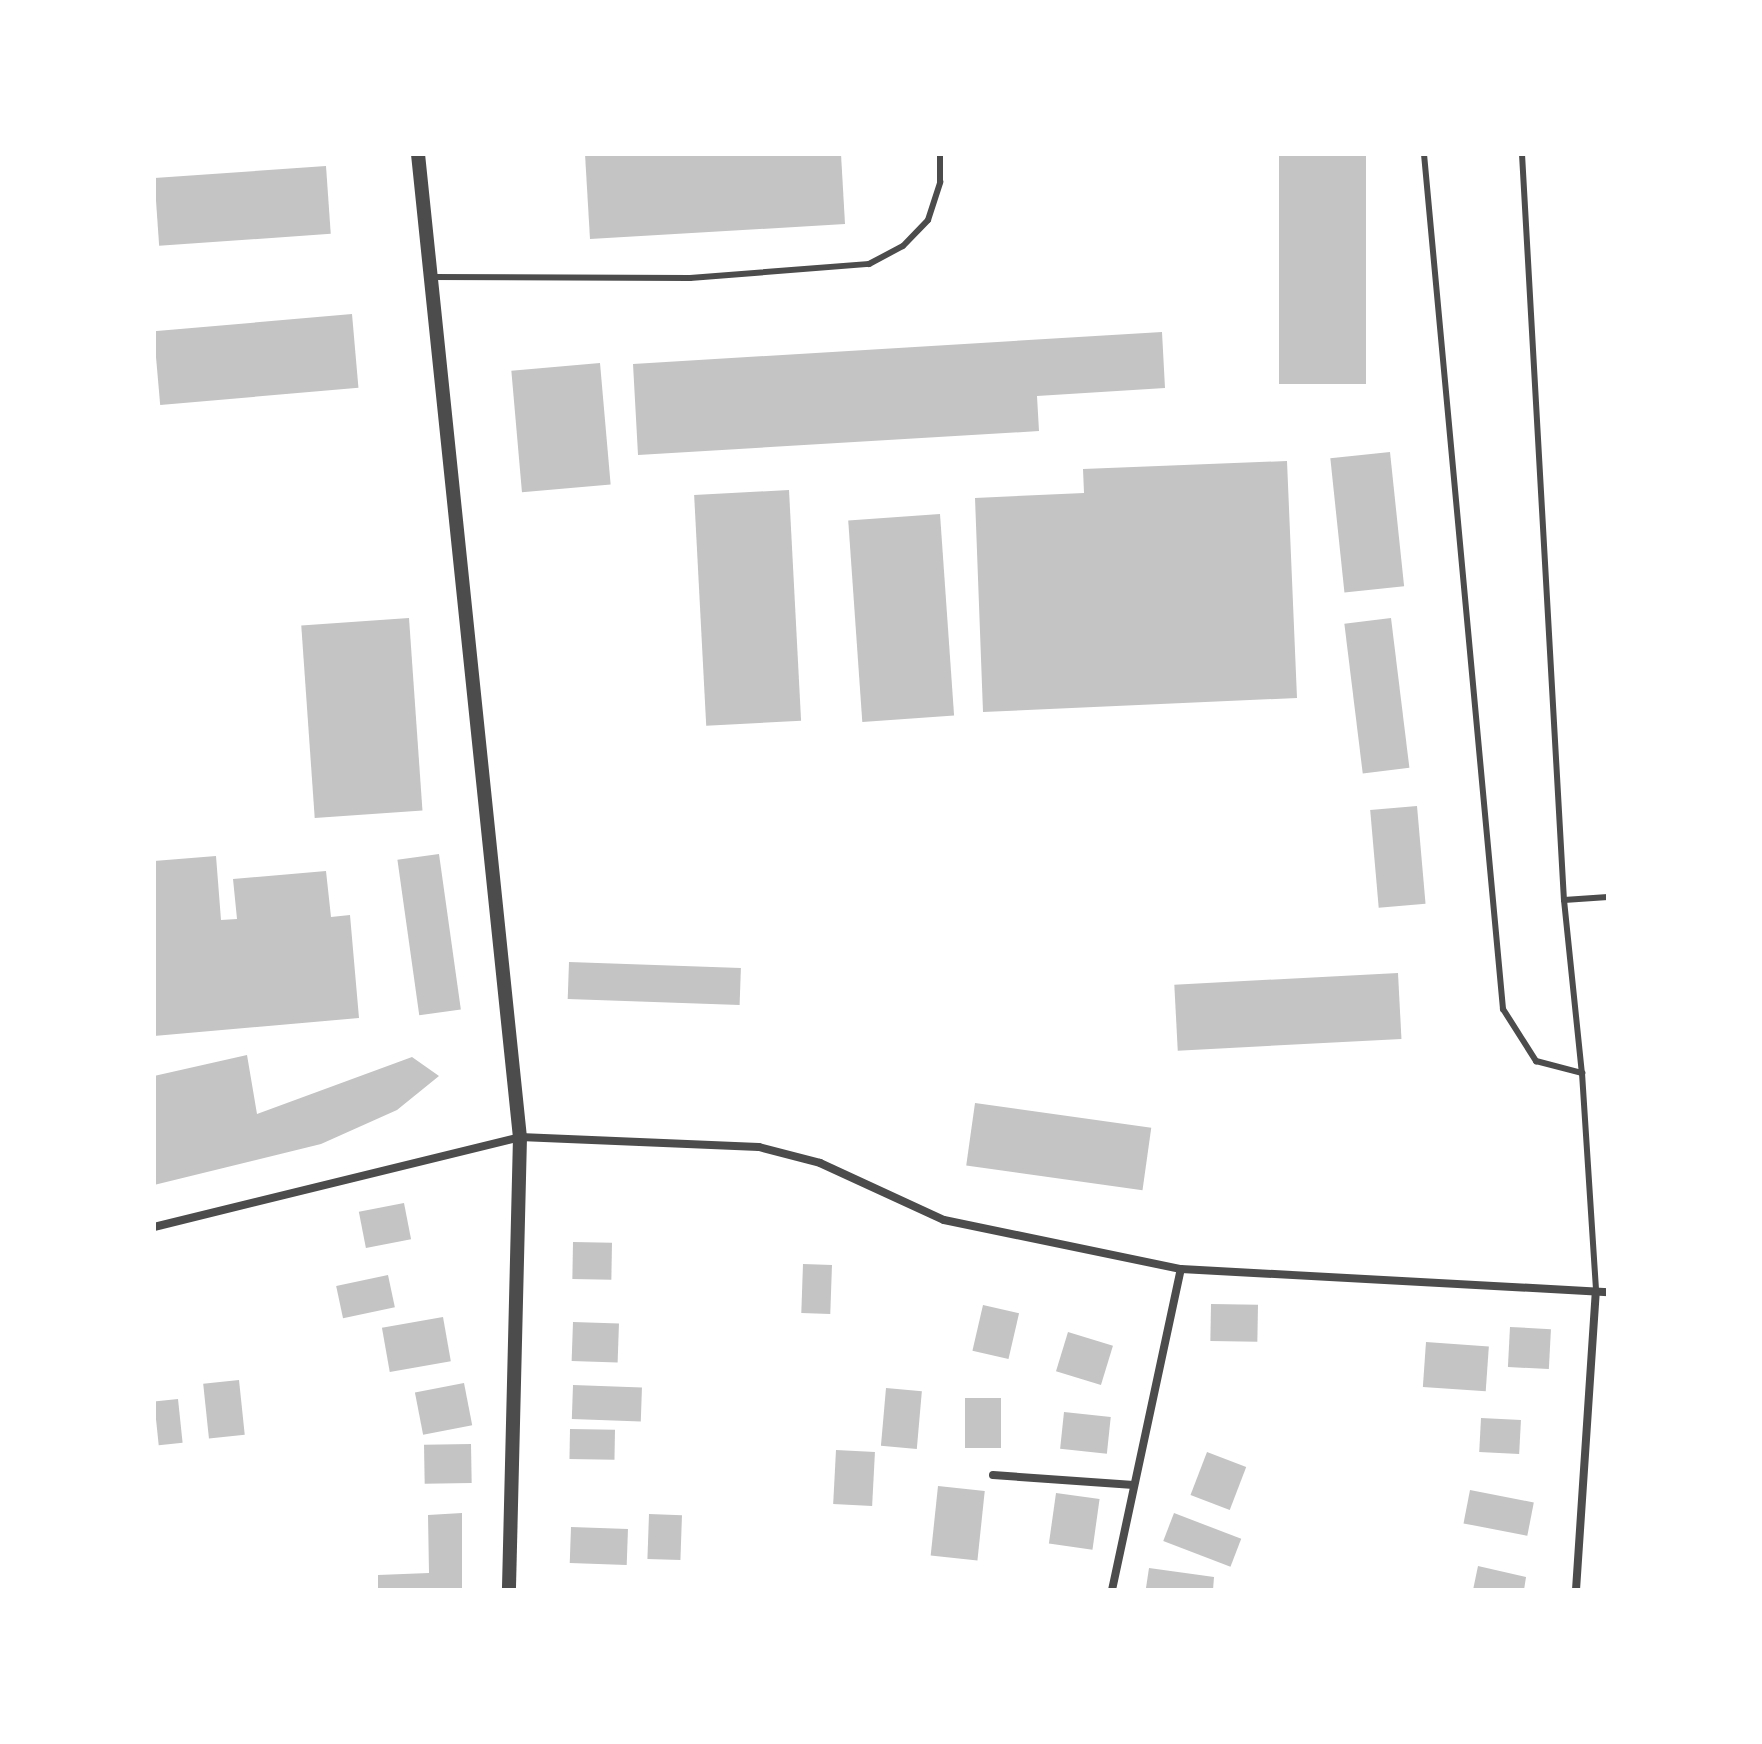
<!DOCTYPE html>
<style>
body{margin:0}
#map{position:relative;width:1762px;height:1744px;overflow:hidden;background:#fff;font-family:Lato,sans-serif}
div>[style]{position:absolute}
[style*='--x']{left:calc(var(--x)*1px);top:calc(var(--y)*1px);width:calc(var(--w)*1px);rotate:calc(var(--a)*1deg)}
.building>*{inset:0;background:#c4c4c4;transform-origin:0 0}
.service>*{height:6px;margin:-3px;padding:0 3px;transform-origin:3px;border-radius:3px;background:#4c4c4c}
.minor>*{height:8px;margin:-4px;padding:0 4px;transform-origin:4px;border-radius:4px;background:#4c4c4c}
.tertiary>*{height:14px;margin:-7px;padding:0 7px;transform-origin:7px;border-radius:7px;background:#4c4c4c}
span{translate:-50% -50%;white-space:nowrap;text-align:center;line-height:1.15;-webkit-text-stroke:6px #fff;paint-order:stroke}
.frame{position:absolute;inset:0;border:156px solid #fff;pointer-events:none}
</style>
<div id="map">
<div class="building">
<div style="clip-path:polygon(585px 154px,841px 154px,845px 224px,590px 239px)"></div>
<div style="left:1279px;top:154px;width:87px;height:230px"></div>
<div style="left:326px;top:166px;width:68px;height:172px;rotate:86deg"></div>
<div style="left:352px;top:314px;width:74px;height:199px;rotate:85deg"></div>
<div style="clip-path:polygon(1162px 332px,1165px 388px,1037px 396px,1039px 431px,638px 455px,633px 364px)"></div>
<div style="left:600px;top:363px;width:122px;height:89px;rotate:85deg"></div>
<div style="left:1390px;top:452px;width:135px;height:60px;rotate:84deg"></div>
<div style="clip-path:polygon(1287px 461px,1297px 698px,983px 712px,975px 498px,1084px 493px,1083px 469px)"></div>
<div style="left:789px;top:490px;width:231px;height:95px;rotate:87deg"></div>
<div style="left:940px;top:514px;width:202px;height:92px;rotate:86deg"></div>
<div style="left:409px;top:618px;width:193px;height:108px;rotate:86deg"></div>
<div style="left:1391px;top:618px;width:151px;height:47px;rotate:83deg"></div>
<div style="left:1417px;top:806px;width:98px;height:47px;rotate:85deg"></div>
<div style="left:439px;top:854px;width:157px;height:42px;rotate:82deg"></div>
<div style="clip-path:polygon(216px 856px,221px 920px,237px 919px,233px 879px,326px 871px,331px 917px,350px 915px,359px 1018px,154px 1036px,154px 861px)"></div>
<div style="left:569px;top:962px;width:172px;height:37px;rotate:2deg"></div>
<div style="left:1398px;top:973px;width:66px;height:224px;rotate:87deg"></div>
<div style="clip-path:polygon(247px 1055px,257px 1114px,412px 1057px,439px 1076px,397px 1110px,321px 1144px,154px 1185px,154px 1076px)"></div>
<div style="left:975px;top:1103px;width:178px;height:63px;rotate:8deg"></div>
<div style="left:404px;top:1203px;width:37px;height:46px;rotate:79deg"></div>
<div style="left:573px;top:1242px;width:39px;height:37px;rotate:1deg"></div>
<div style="left:803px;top:1264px;width:29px;height:49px;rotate:2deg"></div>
<div style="left:388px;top:1275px;width:33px;height:53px;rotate:78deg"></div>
<div style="left:1211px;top:1304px;width:47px;height:37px;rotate:1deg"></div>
<div style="left:983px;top:1305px;width:37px;height:47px;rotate:13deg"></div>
<div style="left:443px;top:1317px;width:45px;height:62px;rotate:80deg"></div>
<div style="left:573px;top:1322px;width:46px;height:39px;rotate:2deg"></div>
<div style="left:1510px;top:1327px;width:41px;height:40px;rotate:3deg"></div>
<div style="left:1068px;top:1332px;width:47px;height:41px;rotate:17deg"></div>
<div style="left:1426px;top:1342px;width:63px;height:45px;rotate:4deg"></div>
<div style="left:239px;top:1380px;width:55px;height:36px;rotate:84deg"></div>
<div style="left:464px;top:1383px;width:43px;height:50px;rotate:79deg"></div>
<div style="left:573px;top:1385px;width:69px;height:34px;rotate:2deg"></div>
<div style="left:886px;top:1388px;width:36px;height:58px;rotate:5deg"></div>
<div style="left:965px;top:1398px;width:36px;height:50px"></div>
<div style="left:178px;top:1399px;width:44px;height:24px;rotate:84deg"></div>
<div style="left:1064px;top:1412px;width:47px;height:37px;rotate:6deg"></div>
<div style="left:1481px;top:1418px;width:40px;height:34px;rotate:3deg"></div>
<div style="left:570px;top:1429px;width:45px;height:30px;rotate:1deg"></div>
<div style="left:471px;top:1444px;width:39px;height:47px;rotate:89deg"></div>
<div style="left:836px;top:1450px;width:39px;height:54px;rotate:3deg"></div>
<div style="left:1207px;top:1452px;width:42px;height:46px;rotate:21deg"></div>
<div style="left:938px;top:1486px;width:47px;height:70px;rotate:6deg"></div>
<div style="left:1470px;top:1490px;width:65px;height:34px;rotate:11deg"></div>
<div style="left:1056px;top:1493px;width:44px;height:51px;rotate:8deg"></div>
<div style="clip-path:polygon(462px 1513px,462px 1590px,378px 1590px,378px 1575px,429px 1573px,428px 1515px)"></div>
<div style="left:1174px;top:1513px;width:72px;height:30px;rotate:21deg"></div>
<div style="left:649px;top:1514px;width:33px;height:45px;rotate:2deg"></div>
<div style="left:571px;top:1527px;width:57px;height:36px;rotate:2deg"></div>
<div style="clip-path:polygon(1478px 1566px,1526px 1577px,1524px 1590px,1473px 1590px)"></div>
<div style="clip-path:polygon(1149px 1568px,1214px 1577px,1213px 1590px,1146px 1588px)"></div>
</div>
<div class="service">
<div style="--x:1424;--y:154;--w:859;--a:84.72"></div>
<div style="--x:1503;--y:1009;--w:62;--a:57.6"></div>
<div style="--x:1536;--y:1061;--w:48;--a:14.6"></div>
<div style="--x:1582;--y:1073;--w:219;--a:86.3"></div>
<div style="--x:1522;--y:154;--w:747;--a:86.78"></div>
<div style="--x:1564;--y:900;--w:44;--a:-3.9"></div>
<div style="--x:431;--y:277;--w:259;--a:0.2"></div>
<div style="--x:690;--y:278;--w:180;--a:-4.5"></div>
<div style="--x:869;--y:264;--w:38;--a:-28"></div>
<div style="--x:903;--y:246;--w:36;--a:-46"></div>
<div style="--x:928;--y:220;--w:40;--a:-72"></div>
<div style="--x:940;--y:182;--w:28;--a:-90"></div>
<div style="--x:1564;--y:900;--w:174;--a:84.1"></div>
</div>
<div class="minor">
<div style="--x:154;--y:1227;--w:377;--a:-13.8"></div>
<div style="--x:520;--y:1137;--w:239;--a:2.4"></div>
<div style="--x:759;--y:1147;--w:63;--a:14.7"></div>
<div style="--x:820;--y:1163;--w:136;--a:24.7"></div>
<div style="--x:944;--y:1220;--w:242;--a:11.7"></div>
<div style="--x:1181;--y:1269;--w:428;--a:3.1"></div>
<div style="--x:993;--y:1475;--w:141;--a:4.1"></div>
<div style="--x:1112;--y:1590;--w:328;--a:-77.9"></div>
<div style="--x:1576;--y:1590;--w:299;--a:-86.2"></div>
</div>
<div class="tertiary">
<div style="--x:418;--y:154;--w:988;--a:84.08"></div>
<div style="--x:520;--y:1137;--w:453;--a:91.4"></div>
</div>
<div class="frame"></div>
</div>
